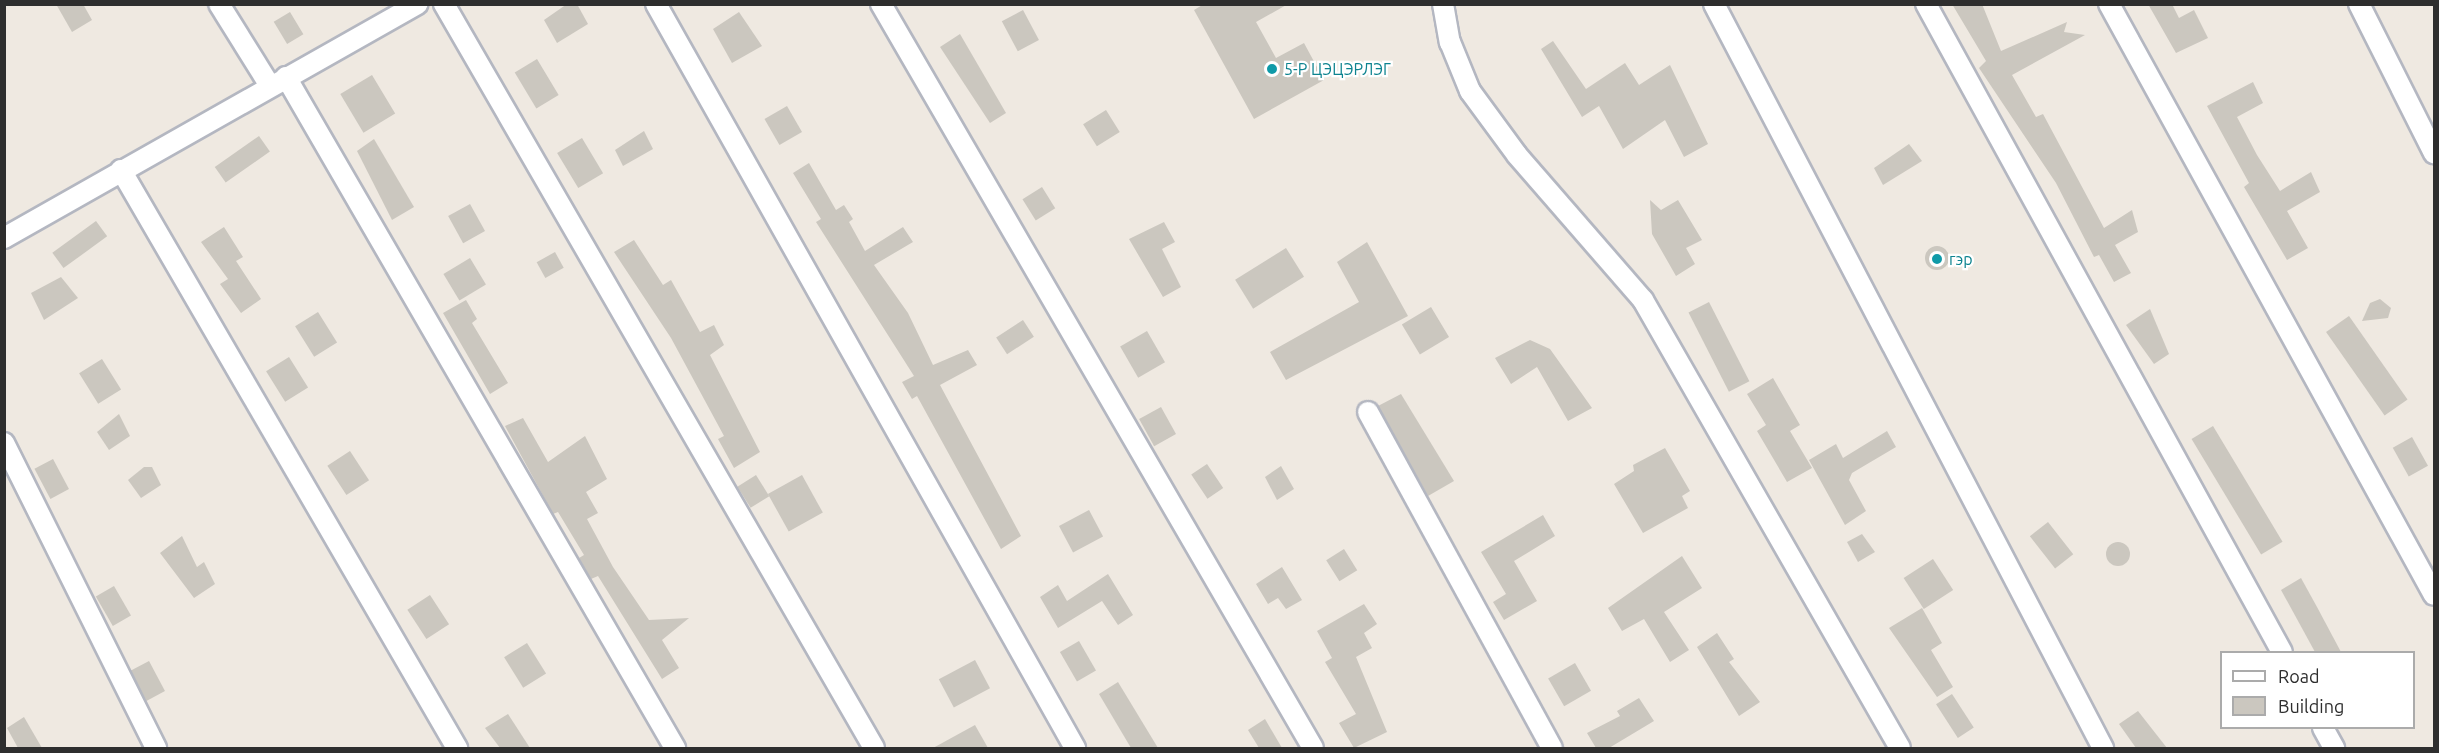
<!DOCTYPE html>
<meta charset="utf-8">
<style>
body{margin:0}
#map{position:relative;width:2439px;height:753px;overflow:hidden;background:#efe9e1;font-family:Ubuntu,sans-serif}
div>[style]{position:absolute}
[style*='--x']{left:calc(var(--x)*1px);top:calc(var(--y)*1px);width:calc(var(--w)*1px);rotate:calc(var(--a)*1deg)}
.building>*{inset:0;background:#cbc7bf;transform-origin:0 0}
.round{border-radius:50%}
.roads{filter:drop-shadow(2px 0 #b4b7c1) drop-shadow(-2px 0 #b4b7c1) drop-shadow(0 2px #b4b7c1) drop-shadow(0 -2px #b4b7c1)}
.minor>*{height:20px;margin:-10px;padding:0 10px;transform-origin:10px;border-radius:10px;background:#fff}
.dots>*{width:16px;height:16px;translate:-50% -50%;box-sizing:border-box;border:3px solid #fff;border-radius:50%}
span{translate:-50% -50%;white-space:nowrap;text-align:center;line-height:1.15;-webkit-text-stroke:4.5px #fff;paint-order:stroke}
.culture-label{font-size:16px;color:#0d838f}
.left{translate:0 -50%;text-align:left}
.frame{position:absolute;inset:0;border:6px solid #2e2e2e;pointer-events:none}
.legend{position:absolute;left:2220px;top:651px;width:195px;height:78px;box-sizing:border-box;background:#fff;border:2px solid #ababab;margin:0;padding:8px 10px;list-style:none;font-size:18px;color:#2e2e2e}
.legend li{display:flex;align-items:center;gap:12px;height:30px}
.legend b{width:30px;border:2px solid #ababab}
</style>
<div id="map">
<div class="building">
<div style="clip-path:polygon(56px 4px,83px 4px,92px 20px,72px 32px)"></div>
<div style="clip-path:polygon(567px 4px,577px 4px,588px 24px,557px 43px,544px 20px)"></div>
<div style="clip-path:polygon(1204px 4px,1288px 4px,1256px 22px,1276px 58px,1304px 43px,1324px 80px,1254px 119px,1194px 10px)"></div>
<div style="clip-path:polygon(1952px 4px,1982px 4px,2001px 51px,2067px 22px,2064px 32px,2085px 35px,2012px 75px,2036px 117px,2043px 114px,2104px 228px,2132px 210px,2138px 232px,2115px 245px,2131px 273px,2114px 282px,2099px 255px,2094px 257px,2056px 183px,1979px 68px,1986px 61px)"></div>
<div style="clip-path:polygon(2148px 4px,2172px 4px,2179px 18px,2194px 10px,2208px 38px,2176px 53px)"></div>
<div style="left:1023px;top:10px;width:34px;height:24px;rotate:62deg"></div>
<div style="left:290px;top:12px;width:26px;height:19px;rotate:59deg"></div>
<div style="clip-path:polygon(739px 12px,762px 46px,732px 63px,713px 29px)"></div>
<div style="clip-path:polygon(960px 34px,1006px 113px,990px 123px,940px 47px)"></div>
<div style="clip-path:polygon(1553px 41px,1586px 89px,1625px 63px,1639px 85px,1670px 65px,1708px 144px,1684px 157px,1665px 120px,1623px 149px,1599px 106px,1582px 117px,1541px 49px)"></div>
<div style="left:537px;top:59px;width:42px;height:26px;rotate:59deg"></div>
<div style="left:372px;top:75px;width:45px;height:37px;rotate:59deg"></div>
<div style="clip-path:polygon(2253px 82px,2263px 103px,2237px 117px,2257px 155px,2280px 191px,2311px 172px,2320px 192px,2287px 211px,2308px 248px,2287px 260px,2244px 187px,2249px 183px,2207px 106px)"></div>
<div style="left:787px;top:106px;width:30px;height:26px;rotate:60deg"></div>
<div style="left:1106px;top:110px;width:26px;height:27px;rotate:58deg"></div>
<div style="clip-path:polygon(644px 131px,653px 149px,623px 166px,615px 150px)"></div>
<div style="left:259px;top:136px;width:19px;height:54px;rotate:55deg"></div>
<div style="left:582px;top:138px;width:41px;height:29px;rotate:59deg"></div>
<div style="clip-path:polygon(374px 139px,414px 207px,392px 220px,357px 151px)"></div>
<div style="clip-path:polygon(1909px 144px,1922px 161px,1883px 185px,1874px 168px)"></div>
<div style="clip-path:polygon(809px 163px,836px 210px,844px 205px,853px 219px,849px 222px,865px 251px,903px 227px,913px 242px,874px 265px,908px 313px,933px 365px,968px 350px,977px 365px,940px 385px,1021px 536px,1001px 549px,917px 396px,912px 399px,902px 382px,914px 376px,816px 222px,821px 219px,793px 173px)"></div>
<div style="left:1042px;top:187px;width:25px;height:23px;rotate:58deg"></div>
<div style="clip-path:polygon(1650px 200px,1661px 210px,1678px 200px,1702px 240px,1686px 248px,1695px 264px,1676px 276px,1652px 234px)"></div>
<div style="left:470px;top:204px;width:31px;height:25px;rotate:61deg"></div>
<div style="left:96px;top:221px;width:19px;height:54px;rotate:54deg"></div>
<div style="clip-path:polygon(1164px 222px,1175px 242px,1162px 249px,1181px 287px,1163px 297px,1129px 239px)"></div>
<div style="clip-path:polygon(224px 227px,243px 257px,236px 261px,261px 299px,241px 313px,220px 284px,228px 279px,201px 242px)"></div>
<div style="clip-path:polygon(634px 240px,663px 285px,671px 280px,700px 332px,714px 325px,724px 345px,710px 355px,760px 452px,734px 468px,718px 439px,724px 436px,671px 338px,614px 252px)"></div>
<div style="clip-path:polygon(1367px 242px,1408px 316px,1286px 380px,1270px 352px,1359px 302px,1337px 262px)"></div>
<div class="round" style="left:1925px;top:246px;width:24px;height:24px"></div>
<div style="left:1286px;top:248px;width:34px;height:60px;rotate:58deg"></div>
<div style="left:555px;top:252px;width:18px;height:21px;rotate:61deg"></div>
<div style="left:470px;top:258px;width:31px;height:31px;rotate:59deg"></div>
<div style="clip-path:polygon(61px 277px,78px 298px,44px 320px,31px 293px)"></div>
<div style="clip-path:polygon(2380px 299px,2391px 308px,2388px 318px,2362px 321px,2370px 303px)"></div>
<div style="clip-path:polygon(466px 300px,477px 319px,472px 323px,508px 383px,490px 394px,443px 313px)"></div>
<div style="left:1709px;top:302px;width:89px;height:23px;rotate:63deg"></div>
<div style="left:1431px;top:307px;width:35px;height:34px;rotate:59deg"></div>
<div style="clip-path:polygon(2150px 309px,2169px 354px,2154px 364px,2126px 325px)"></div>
<div style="left:318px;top:312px;width:36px;height:27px;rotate:58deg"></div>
<div style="left:2349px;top:316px;width:102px;height:28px;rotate:55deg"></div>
<div style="left:1023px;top:320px;width:20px;height:32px;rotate:57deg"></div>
<div style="left:1147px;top:331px;width:36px;height:31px;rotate:60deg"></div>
<div style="clip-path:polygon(1530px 340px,1550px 349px,1592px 408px,1568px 421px,1537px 367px,1511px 384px,1495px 358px)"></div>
<div style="left:289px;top:357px;width:36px;height:27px;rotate:58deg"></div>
<div style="left:102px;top:359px;width:36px;height:27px;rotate:58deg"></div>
<div style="clip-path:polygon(1773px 378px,1800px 425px,1790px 431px,1812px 468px,1787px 482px,1757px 431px,1766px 425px,1747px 394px)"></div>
<div style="clip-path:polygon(1401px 394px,1454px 481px,1428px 496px,1378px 406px)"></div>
<div style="left:1161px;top:407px;width:31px;height:25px;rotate:61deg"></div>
<div style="clip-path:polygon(119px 414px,130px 436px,109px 450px,97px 432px)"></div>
<div style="clip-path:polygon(523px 418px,548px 462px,585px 436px,607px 479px,586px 492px,598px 513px,587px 519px,613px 567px,649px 620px,689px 618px,662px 640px,679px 668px,662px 679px,598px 576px,591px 579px,579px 558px,584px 555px,558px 512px,553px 514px,505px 426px)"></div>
<div style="left:2213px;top:426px;width:135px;height:25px;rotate:59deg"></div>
<div style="clip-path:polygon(1887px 431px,1896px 447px,1852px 473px,1849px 480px,1866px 511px,1845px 525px,1809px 460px,1836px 444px,1843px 458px)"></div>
<div style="left:2412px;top:437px;width:33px;height:22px;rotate:61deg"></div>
<div style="clip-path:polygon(1665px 448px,1690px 491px,1682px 496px,1688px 508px,1643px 533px,1614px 484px,1634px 471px,1633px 465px)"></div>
<div style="left:350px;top:451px;width:35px;height:27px;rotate:57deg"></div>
<div style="left:53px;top:459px;width:34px;height:21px;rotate:62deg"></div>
<div style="left:1207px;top:464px;width:29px;height:19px;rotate:56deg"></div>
<div style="clip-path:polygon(1281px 466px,1294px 489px,1277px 500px,1265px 477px)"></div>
<div style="clip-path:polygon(144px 467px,152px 467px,161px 485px,141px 498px,128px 480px)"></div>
<div style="left:756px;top:475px;width:25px;height:22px;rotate:58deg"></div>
<div style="left:802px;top:475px;width:43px;height:39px;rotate:61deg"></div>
<div style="left:1089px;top:510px;width:30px;height:34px;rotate:62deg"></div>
<div style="clip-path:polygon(1543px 515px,1555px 536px,1514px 561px,1537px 601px,1504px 620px,1493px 602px,1506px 594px,1481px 552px)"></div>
<div style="left:2048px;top:522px;width:41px;height:23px;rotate:52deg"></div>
<div style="clip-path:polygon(1862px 534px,1875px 552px,1858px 562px,1847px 542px)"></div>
<div style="clip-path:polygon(182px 536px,197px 567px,204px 562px,215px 584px,194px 598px,160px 553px)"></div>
<div class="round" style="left:2106px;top:542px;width:24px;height:24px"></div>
<div style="left:1344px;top:549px;width:25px;height:21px;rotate:58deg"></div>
<div style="clip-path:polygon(1682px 556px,1702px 588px,1664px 612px,1689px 650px,1670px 662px,1644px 619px,1622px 631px,1608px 608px)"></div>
<div style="left:1933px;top:559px;width:37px;height:35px;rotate:57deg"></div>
<div style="clip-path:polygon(1282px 567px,1302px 600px,1286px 609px,1278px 598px,1268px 604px,1256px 584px)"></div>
<div style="clip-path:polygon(1108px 574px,1133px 615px,1118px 625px,1102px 601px,1058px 628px,1040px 597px,1058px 585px,1067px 601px)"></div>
<div style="clip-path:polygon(2301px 578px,2317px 607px,2341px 652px,2315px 652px,2281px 590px)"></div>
<div style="left:114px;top:586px;width:34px;height:21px;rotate:60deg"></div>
<div style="left:430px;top:595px;width:35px;height:27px;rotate:57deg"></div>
<div style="clip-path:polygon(1364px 604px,1377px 624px,1364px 633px,1372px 648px,1356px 657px,1387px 732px,1354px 748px,1339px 723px,1356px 714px,1325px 662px,1332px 658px,1317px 631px)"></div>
<div style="clip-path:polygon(1922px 608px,1942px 643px,1931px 650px,1953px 687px,1937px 697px,1889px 628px)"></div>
<div style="clip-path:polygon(1717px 633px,1734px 659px,1729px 662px,1760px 702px,1739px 716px,1697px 647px)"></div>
<div style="left:1079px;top:641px;width:34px;height:22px;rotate:60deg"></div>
<div style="left:527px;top:643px;width:36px;height:27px;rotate:58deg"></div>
<div style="left:975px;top:660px;width:32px;height:41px;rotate:62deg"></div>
<div style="left:149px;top:661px;width:34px;height:21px;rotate:62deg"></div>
<div style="left:1575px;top:663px;width:32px;height:31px;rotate:60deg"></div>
<div style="clip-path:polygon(1118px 682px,1158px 748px,1131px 748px,1099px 694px)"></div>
<div style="left:1952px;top:694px;width:40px;height:19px;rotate:57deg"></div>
<div style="clip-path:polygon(1639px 698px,1654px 721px,1609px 748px,1596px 748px,1587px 733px,1620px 716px,1617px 711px)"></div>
<div style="clip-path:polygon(2138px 711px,2167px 748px,2136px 748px,2119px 724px)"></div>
<div style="clip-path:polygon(508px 714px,530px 748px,500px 748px,485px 728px)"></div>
<div style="clip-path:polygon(24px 717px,42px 748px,18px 748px,7px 728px)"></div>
<div style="clip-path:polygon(1265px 719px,1282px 748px,1259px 748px,1248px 730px)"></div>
<div style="clip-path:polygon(975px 725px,988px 748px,933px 748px)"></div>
</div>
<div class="roads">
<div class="minor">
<div style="--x:219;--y:4;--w:97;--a:58.1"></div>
<div style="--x:444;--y:4;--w:859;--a:59.97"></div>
<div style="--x:656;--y:4;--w:854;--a:60.61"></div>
<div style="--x:881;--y:4;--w:860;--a:59.86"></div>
<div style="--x:1443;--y:4;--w:39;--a:80"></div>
<div style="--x:1450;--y:42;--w:53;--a:67.8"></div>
<div style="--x:1470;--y:91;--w:79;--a:53.7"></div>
<div style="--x:1517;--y:155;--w:192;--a:49"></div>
<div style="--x:1643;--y:300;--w:516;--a:60.16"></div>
<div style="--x:1714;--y:4;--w:840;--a:62.4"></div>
<div style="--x:1926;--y:4;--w:739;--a:61.22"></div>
<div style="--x:2109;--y:4;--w:674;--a:61.19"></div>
<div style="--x:2359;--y:4;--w:167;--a:63.3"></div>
<div style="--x:286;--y:77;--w:776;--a:59.9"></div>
<div style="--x:121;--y:170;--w:669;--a:59.83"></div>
<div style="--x:4;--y:238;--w:475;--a:-29.5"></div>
<div style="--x:1368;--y:412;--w:383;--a:61.3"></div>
<div style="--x:4;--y:443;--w:341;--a:63.5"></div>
<div style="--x:2323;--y:728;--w:23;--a:61"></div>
</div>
</div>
<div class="dots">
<div style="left:1272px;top:69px;background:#0f9aa8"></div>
<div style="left:1937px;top:259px;background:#0f9aa8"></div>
</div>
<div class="culture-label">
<span class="left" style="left:1284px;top:69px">5-Р ЦЭЦЭРЛЭГ</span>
<span class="left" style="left:1949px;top:259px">гэр</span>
</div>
<div class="frame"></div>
<ul class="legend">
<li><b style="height:8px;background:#fff"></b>Road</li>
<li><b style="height:16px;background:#cbc7bf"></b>Building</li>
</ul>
</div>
